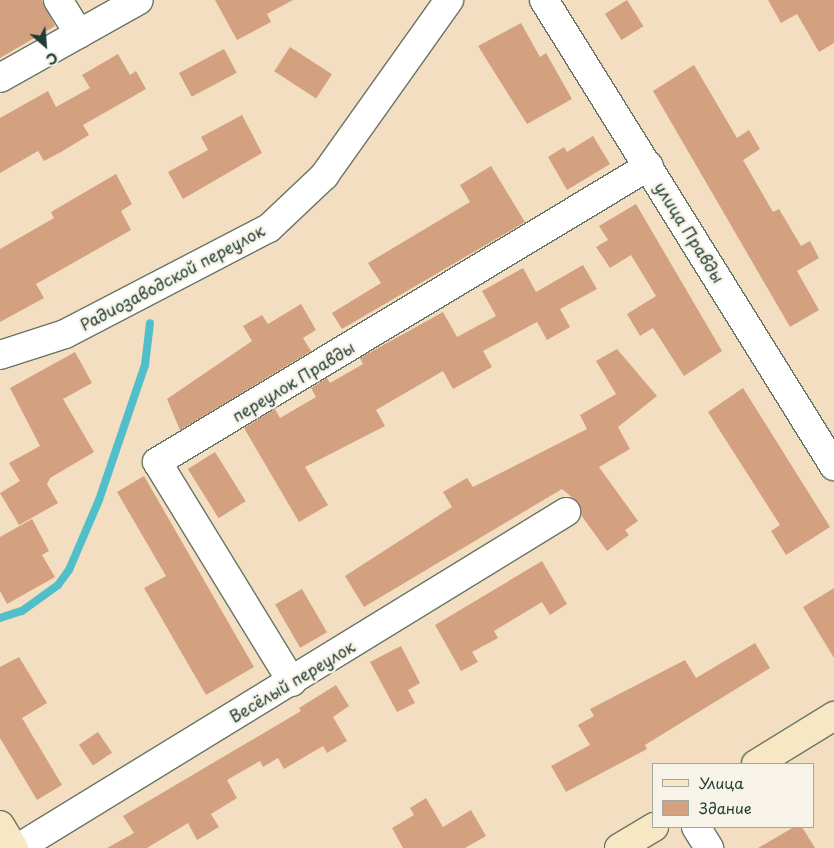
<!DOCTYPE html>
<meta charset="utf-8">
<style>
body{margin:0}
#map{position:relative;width:834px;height:848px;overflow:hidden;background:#f3dec2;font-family:"Playpen Sans",sans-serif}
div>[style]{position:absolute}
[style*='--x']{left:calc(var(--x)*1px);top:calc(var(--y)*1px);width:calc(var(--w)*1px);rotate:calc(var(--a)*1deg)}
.stream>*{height:8px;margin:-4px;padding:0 4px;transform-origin:4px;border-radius:4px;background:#51bfc9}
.building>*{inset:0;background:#d4a180;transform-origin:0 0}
.roads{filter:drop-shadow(1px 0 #697566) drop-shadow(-1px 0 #697566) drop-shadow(0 1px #697566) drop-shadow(0 -1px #697566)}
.street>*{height:28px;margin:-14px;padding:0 14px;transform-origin:14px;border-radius:14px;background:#fff}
.secondary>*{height:28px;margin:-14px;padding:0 14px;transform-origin:14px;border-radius:14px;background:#f7e8c3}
span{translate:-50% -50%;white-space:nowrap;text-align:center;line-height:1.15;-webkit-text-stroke:5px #f7f3e8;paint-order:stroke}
.street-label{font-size:16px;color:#1f3d34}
.legend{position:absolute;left:652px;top:763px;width:162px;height:65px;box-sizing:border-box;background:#f7f3e8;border:1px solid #a1aaa0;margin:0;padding:6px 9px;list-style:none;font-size:15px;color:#1f3d34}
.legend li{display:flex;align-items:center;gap:10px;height:25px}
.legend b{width:25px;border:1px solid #a1aaa0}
.north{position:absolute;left:20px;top:20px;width:50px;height:50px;-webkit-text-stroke:4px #f7f3e8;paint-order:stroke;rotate:153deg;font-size:14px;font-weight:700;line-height:20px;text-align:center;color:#1f3d34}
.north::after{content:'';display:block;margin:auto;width:18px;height:22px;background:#1f3d34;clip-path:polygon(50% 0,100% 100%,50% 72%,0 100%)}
</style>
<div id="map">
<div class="stream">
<div style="--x:0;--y:618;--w:23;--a:-18"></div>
<div style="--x:22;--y:611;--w:44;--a:-35.8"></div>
<div style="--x:58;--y:585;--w:19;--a:-54"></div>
<div style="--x:69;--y:570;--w:76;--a:-66.8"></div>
<div style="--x:99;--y:500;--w:143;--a:-71.2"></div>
<div style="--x:145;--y:365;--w:42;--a:-83.2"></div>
</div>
<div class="building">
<div style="clip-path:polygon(0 0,42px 0,55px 26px,0 58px)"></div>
<div style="clip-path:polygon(215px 0,293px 0,267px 14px,271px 22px,237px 40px)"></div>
<div style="left:627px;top:0;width:31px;height:26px;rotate:58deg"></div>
<div style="clip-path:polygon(768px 0,834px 0,834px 43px,819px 52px,797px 14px,781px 23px)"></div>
<div style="clip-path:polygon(521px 23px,540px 57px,546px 53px,572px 99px,527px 124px,478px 46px)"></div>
<div style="left:290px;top:47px;width:50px;height:29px;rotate:33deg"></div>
<div style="left:224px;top:49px;width:27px;height:51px;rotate:62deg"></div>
<div style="clip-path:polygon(118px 54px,130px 75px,136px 71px,146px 89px,83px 125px,89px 135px,61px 152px,44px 161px,38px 151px,0 173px,0 118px,48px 91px,56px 107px,90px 88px,82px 75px)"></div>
<div style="clip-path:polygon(694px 65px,737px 138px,749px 130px,760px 149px,743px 160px,773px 212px,779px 209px,801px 246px,810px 241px,819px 258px,797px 271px,819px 310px,790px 327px,653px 91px)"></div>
<div style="clip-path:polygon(242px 115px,262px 153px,183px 199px,168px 172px,208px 150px,201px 137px)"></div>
<div style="clip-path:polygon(593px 136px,610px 164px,567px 190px,548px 157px,564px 147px,567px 152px)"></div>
<div style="clip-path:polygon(491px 166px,525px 222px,342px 329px,332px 313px,381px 283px,368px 263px,470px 202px,460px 185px)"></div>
<div style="clip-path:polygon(116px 174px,132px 204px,121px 211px,131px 230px,36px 284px,44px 298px,0 322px,0 249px,54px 218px,51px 212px)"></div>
<div style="clip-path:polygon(636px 204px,722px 351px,684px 376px,653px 328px,640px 336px,627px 314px,656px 296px,631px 255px,610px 268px,596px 247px,608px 240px,599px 226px)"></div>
<div style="clip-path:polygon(583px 265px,597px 289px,560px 309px,570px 327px,547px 340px,537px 322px,483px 351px,492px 367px,453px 389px,443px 371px,376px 410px,385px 426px,305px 467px,328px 505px,299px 522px,244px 428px,275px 409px,280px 418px,316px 397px,311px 388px,327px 378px,330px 383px,363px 364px,360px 358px,443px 312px,457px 337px,496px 316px,482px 291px,523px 268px,536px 292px)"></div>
<div style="clip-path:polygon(301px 304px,316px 330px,303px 338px,311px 351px,180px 430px,167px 399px,252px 341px,243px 326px,262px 315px,268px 324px)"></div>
<div style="clip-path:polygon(617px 349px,657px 396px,618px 427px,630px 449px,599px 467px,638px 521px,625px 530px,629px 535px,607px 551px,581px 515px,579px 503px,562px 489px,364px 607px,345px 576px,452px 507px,443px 492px,467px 478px,473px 487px,587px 429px,580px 415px,616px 394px,596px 361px)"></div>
<div style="clip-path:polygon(75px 352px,92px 383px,63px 399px,94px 452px,50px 478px,47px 484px,58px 503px,19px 525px,0 493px,20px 481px,9px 463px,40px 446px,10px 388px)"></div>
<div style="clip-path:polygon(743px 388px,830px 527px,786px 555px,771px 531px,780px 525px,708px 412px)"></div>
<div style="left:215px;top:452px;width:58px;height:32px;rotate:58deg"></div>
<div style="clip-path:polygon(144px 476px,254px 667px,206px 695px,144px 588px,166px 576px,117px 492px)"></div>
<div style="clip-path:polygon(32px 519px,49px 551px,42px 555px,55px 577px,7px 604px,0 591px,0 537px)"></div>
<div style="clip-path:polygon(542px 561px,567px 604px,550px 615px,542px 602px,494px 631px,498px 638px,472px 652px,478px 662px,461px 671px,435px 625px)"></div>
<div style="clip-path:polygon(834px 588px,834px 658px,803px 607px)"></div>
<div style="left:302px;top:589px;width:50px;height:31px;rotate:60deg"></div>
<div style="clip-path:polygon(755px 643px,770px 668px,645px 745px,647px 749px,566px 792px,551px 766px,590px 745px,578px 725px,594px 716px,590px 709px,685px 660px,696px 678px)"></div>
<div style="clip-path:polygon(401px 646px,420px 683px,408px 690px,415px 703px,397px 712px,370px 662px)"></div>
<div style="clip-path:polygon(19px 657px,47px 703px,22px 718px,62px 785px,37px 800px,0 738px,0 667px)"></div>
<div style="clip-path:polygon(336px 685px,349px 706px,333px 717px,347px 741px,327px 753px,323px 746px,284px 769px,278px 758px,263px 767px,260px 761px,227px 780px,237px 798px,211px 814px,219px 827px,197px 840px,188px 823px,147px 848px,107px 848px,134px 833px,123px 816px,301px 711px,299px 708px)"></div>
<div style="left:98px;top:732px;width:25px;height:23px;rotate:56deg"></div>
<div style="clip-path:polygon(426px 798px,443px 827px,471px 810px,486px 836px,465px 848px,403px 848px,392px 828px,414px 815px,410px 808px)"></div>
<div style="clip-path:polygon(794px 827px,802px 827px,815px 848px,758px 848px)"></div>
</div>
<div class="roads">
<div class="street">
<div style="--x:58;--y:0;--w:40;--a:58"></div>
<div style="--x:544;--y:0;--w:549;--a:58.11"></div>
<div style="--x:0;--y:78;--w:159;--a:-29.3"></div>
<div style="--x:0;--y:355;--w:68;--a:-17.9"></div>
<div style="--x:65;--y:334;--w:230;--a:-27.5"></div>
<div style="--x:269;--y:228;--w:76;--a:-43.4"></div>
<div style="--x:324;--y:176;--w:216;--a:-54.6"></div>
<div style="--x:292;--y:682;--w:258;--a:-121.5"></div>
<div style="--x:157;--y:462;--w:574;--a:-31.03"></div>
<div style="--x:696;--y:827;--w:25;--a:58"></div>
<div style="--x:18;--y:848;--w:643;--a:-31.51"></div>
</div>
<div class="secondary">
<div style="--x:756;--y:764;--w:92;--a:-31.6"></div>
<div style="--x:0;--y:825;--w:27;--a:59"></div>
<div style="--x:619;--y:848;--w:41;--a:-31"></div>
</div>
</div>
<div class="street-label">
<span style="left:690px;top:232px;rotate:58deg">улица Правды</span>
<span style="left:172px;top:277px;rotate:-28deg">Радиозаводской переулок</span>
<span style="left:293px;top:381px;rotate:-31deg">переулок Правды</span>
<span style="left:292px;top:681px;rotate:-31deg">Весёлый переулок</span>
</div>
<ul class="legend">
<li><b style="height:6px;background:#f7e8c3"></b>Улица</li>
<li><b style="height:14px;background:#d4a180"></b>Здание</li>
</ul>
<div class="north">С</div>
</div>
